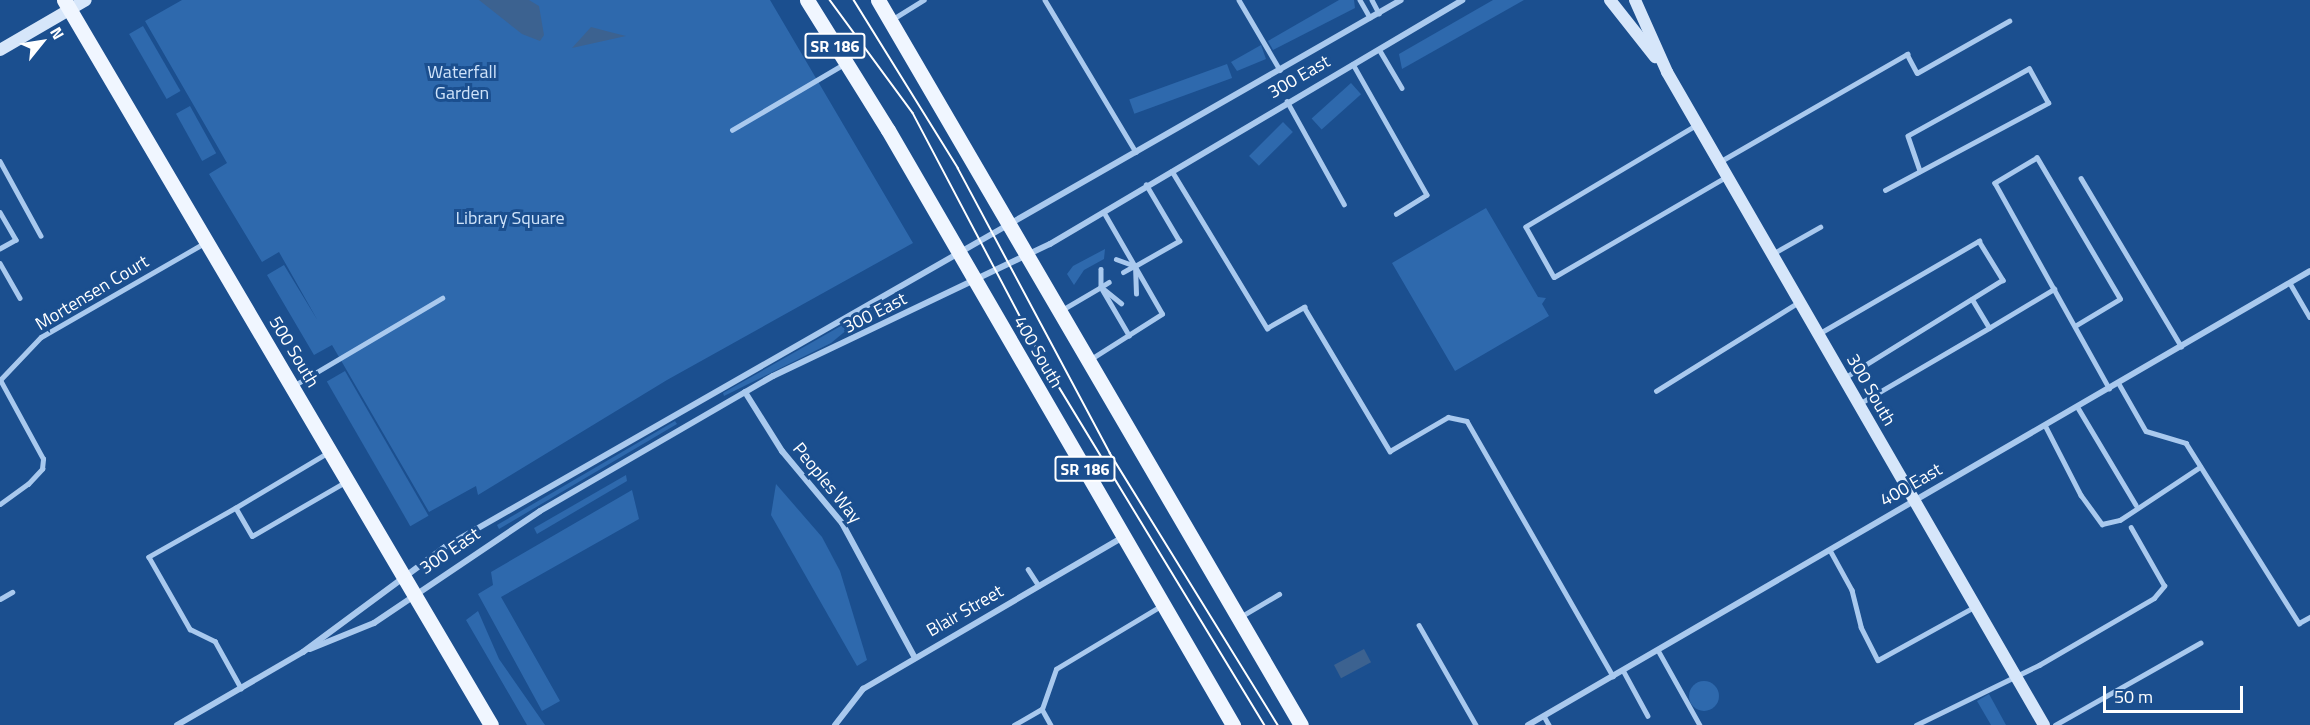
<!DOCTYPE html>
<style>
body{margin:0}
#map{position:relative;width:2310px;height:725px;overflow:hidden;background:#1b4f8f;font-family:"Titillium Web",sans-serif}
div>[style]{position:absolute}
[style*='--x']{left:calc(var(--x)*1px);top:calc(var(--y)*1px);width:calc(var(--w)*1px);rotate:calc(var(--a)*1deg)}
.green>*{inset:0;background:#2e69ad;transform-origin:0 0}
.round{border-radius:50%}
.water>*{inset:0;background:#3c6290;transform-origin:0 0}
.lane>*{height:4.5px;margin:-2.25px;padding:0 2.25px;transform-origin:2.25px;border-radius:2.25px;background:#a9c9ee}
.street>*{height:6px;margin:-3px;padding:0 3px;transform-origin:3px;border-radius:3px;background:#a9c9ee}
.secondary>*{height:12px;margin:-6px;padding:0 6px;transform-origin:6px;border-radius:6px;background:#d6e6fa}
.primary>*{height:15px;margin:-7.5px;padding:0 7.5px;transform-origin:7.5px;border-radius:7.5px;background:#f0f6ff}
.tram>*{height:1.5px;margin:-0.75px;padding:0 0.75px;transform-origin:0.75px;border-radius:0.75px;background:#fff}
span{translate:-50% -50%;white-space:nowrap;text-align:center;line-height:1.15;-webkit-text-stroke:6px #1b4f8f;paint-order:stroke}
.shield-label span{padding:2px 4px;background:#1b4f8f;border:2px solid;border-radius:4px;-webkit-text-stroke-width:0}
.shield-label{font-size:16px;color:#fff;font-weight:700}
.park-label{font-size:18px;color:#cfe3fa}
.street-label{font-size:18px;color:#fff}
.north{position:absolute;left:12px;top:12px;width:60px;height:60px;-webkit-text-stroke:4px #1b4f8f;paint-order:stroke;rotate:60deg;font-size:16px;font-weight:700;line-height:24px;text-align:center;color:#fff}
.north::after{content:'';display:block;margin:auto;width:21px;height:27px;background:#fff;clip-path:polygon(50% 0,100% 100%,50% 72%,0 100%)}
.scale{position:absolute;left:2103px;top:686px;width:140px;height:27px;box-sizing:border-box;border:3px solid #fff;border-top:0;padding-left:8px;font-size:18px;line-height:21px;white-space:nowrap;color:#fff;-webkit-text-stroke:4px #1b4f8f;paint-order:stroke}
</style>
<div id="map">
<div class="green">
<div style="clip-path:polygon(182px 0,770px 0,913px 243px,667px 380px,478px 495px,476px 486px,429px 512px,332px 345px,314px 355px,267px 275px,284px 265px,318px 321px,279px 252px,262px 262px,209px 174px,227px 163px,145px 21px)"></div>
<div style="clip-path:polygon(1339px 0,1354px 0,1355px 8px,1273px 50px,1268px 41px)"></div>
<div style="clip-path:polygon(1493px 0,1524px 0,1402px 69px,1399px 54px)"></div>
<div style="left:143px;top:26px;width:75px;height:16px;rotate:60deg"></div>
<div style="clip-path:polygon(1261px 45px,1266px 59px,1237px 71px,1231px 62px)"></div>
<div style="left:1227px;top:64px;width:15px;height:104px;rotate:70deg"></div>
<div style="left:1351px;top:83px;width:15px;height:53px;rotate:48deg"></div>
<div style="left:190px;top:106px;width:54px;height:16px;rotate:61deg"></div>
<div style="left:1283px;top:122px;width:14px;height:48px;rotate:45deg"></div>
<div style="clip-path:polygon(1486px 208px,1538px 297px,1546px 298px,1542px 304px,1549px 316px,1455px 371px,1392px 263px)"></div>
<div style="clip-path:polygon(1105px 249px,1104px 259px,1084px 270px,1074px 285px,1067px 274px,1073px 266px)"></div>
<div style="clip-path:polygon(876px 306px,831px 343px,724px 396px,723px 393px)"></div>
<div style="left:345px;top:371px;width:167px;height:21px;rotate:60deg"></div>
<div style="clip-path:polygon(675px 421px,677px 424px,499px 529px,497px 525px)"></div>
<div style="clip-path:polygon(626px 475px,627px 481px,537px 534px,534px 528px)"></div>
<div style="clip-path:polygon(776px 484px,822px 537px,840px 571px,867px 660px,857px 666px,771px 515px)"></div>
<div style="clip-path:polygon(632px 490px,639px 519px,501px 597px,560px 701px,542px 711px,478px 594px,493px 585px,491px 572px)"></div>
<div style="clip-path:polygon(478px 611px,499px 659px,545px 725px,527px 725px,466px 620px)"></div>
<div class="round" style="left:1689px;top:681px;width:30px;height:30px"></div>
<div style="clip-path:polygon(1989px 694px,2006px 725px,1991px 725px,1977px 701px)"></div>
</div>
<div class="water">
<div style="clip-path:polygon(479px 0,529px 0,539px 6px,544px 35px,540px 41px,522px 34px)"></div>
<div style="clip-path:polygon(591px 27px,610px 32px,626px 36px,572px 48px)"></div>
<div style="left:1364px;top:649px;width:15px;height:34px;rotate:62deg"></div>
</div>
<div class="lane">
<div style="--x:1045;--y:0;--w:177;--a:59.1"></div>
<div style="--x:1239;--y:0;--w:81;--a:59.6"></div>
<div style="--x:1360;--y:0;--w:20;--a:60"></div>
<div style="--x:1372;--y:0;--w:15;--a:62"></div>
<div style="--x:893;--y:19;--w:36;--a:-32"></div>
<div style="--x:1379;--y:49;--w:45;--a:59.5"></div>
<div style="--x:1353;--y:64;--w:150;--a:60.5"></div>
<div style="--x:1427;--y:195;--w:36;--a:148"></div>
<div style="--x:1287;--y:101;--w:118;--a:61"></div>
<div style="--x:1697;--y:125;--w:199;--a:149.2"></div>
<div style="--x:1526;--y:227;--w:57;--a:60.8"></div>
<div style="--x:1554;--y:277;--w:199;--a:-30.2"></div>
<div style="--x:732;--y:130;--w:130;--a:-30.5"></div>
<div style="--x:0;--y:161;--w:85;--a:61.3"></div>
<div style="--x:1721;--y:161;--w:215;--a:-29.9"></div>
<div style="--x:1907;--y:54;--w:21;--a:62"></div>
<div style="--x:1917;--y:73;--w:106;--a:-29.5"></div>
<div style="--x:1172;--y:171;--w:184;--a:58.8"></div>
<div style="--x:1267;--y:328;--w:43;--a:-29.6"></div>
<div style="--x:1304;--y:307;--w:168;--a:59.2"></div>
<div style="--x:1390;--y:451;--w:67;--a:-30.4"></div>
<div style="--x:1448;--y:417;--w:19;--a:12"></div>
<div style="--x:1467;--y:421;--w:294;--a:60.2"></div>
<div style="--x:2081;--y:178;--w:196;--a:59.2"></div>
<div style="--x:1885;--y:190;--w:185;--a:-28.1"></div>
<div style="--x:2048;--y:103;--w:39;--a:-119"></div>
<div style="--x:2029;--y:69;--w:138;--a:151"></div>
<div style="--x:1908;--y:136;--w:37;--a:71"></div>
<div style="--x:0;--y:212;--w:32;--a:60"></div>
<div style="--x:16;--y:240;--w:18;--a:151"></div>
<div style="--x:1774;--y:253;--w:53;--a:-29.5"></div>
<div style="--x:1116;--y:259;--w:20;--a:20"></div>
<div style="--x:1135;--y:266;--w:13;--a:151"></div>
<div style="--x:0;--y:263;--w:40;--a:60.3"></div>
<div style="--x:1101;--y:269;--w:18;--a:90"></div>
<div style="--x:1101;--y:287;--w:9;--a:-32"></div>
<div style="--x:2290;--y:283;--w:39;--a:60"></div>
<div style="--x:1105;--y:290;--w:21;--a:39"></div>
<div style="--x:1136;--y:294;--w:28;--a:-92"></div>
<div style="--x:1135;--y:266;--w:51;--a:-29.6"></div>
<div style="--x:1179;--y:241;--w:65;--a:-120.5"></div>
<div style="--x:1062;--y:310;--w:45;--a:-30.5"></div>
<div style="--x:1101;--y:287;--w:56;--a:59.7"></div>
<div style="--x:2075;--y:326;--w:52;--a:-31"></div>
<div style="--x:2120;--y:299;--w:164;--a:-120.5"></div>
<div style="--x:2037;--y:158;--w:49;--a:149.2"></div>
<div style="--x:1995;--y:183;--w:235;--a:60.9"></div>
<div style="--x:1989;--y:328;--w:76;--a:-31"></div>
<div style="--x:1820;--y:333;--w:184;--a:-30.1"></div>
<div style="--x:1979;--y:241;--w:46;--a:58.4"></div>
<div style="--x:2003;--y:280;--w:186;--a:148.2"></div>
<div style="--x:1091;--y:359;--w:84;--a:-32.4"></div>
<div style="--x:1162;--y:314;--w:116;--a:-119.9"></div>
<div style="--x:0;--y:380;--w:59;--a:-46.4"></div>
<div style="--x:41;--y:337;--w:187;--a:-29.9"></div>
<div style="--x:2118;--y:382;--w:56;--a:60.3"></div>
<div style="--x:2146;--y:431;--w:42;--a:16.7"></div>
<div style="--x:2186;--y:443;--w:213;--a:57.9"></div>
<div style="--x:2299;--y:623;--w:13;--a:-29"></div>
<div style="--x:295;--y:385;--w:171;--a:-30.6"></div>
<div style="--x:1656;--y:391;--w:168;--a:-31.9"></div>
<div style="--x:1859;--y:404;--w:151;--a:-30.3"></div>
<div style="--x:1989;--y:328;--w:33;--a:-121"></div>
<div style="--x:2077;--y:406;--w:115;--a:59.2"></div>
<div style="--x:2045;--y:425;--w:79;--a:62.8"></div>
<div style="--x:2081;--y:495;--w:36;--a:54"></div>
<div style="--x:2102;--y:524;--w:18;--a:-13"></div>
<div style="--x:2120;--y:520;--w:96;--a:-33.5"></div>
<div style="--x:328;--y:453;--w:107;--a:149.1"></div>
<div style="--x:236;--y:508;--w:32;--a:60"></div>
<div style="--x:252;--y:536;--w:108;--a:-30.1"></div>
<div style="--x:0;--y:504;--w:34;--a:-36"></div>
<div style="--x:28;--y:484;--w:21;--a:-47"></div>
<div style="--x:42;--y:469;--w:10;--a:-84"></div>
<div style="--x:43;--y:459;--w:90;--a:-118.6"></div>
<div style="--x:236;--y:508;--w:100;--a:150.6"></div>
<div style="--x:149;--y:557;--w:83;--a:60.3"></div>
<div style="--x:190;--y:629;--w:28;--a:26"></div>
<div style="--x:215;--y:641;--w:54;--a:61"></div>
<div style="--x:1830;--y:550;--w:46;--a:61.2"></div>
<div style="--x:1852;--y:590;--w:38;--a:76"></div>
<div style="--x:1861;--y:627;--w:37;--a:63"></div>
<div style="--x:1878;--y:660;--w:110;--a:-28.9"></div>
<div style="--x:1028;--y:569;--w:20;--a:57"></div>
<div style="--x:0;--y:599;--w:14;--a:-30"></div>
<div style="--x:1242;--y:616;--w:43;--a:-30.7"></div>
<div style="--x:1419;--y:625;--w:115;--a:60.3"></div>
<div style="--x:1658;--y:650;--w:86;--a:60.8"></div>
<div style="--x:1623;--y:670;--w:52;--a:61.5"></div>
<div style="--x:1042;--y:709;--w:18;--a:61"></div>
<div style="--x:1544;--y:716;--w:10;--a:61"></div>
<div style="--x:1014;--y:725;--w:32;--a:-30"></div>
<div style="--x:1042;--y:709;--w:42;--a:-70.7"></div>
<div style="--x:1056;--y:669;--w:122;--a:-31"></div>
<div style="--x:1916;--y:725;--w:137;--a:-26"></div>
<div style="--x:2039;--y:665;--w:133;--a:-30.2"></div>
<div style="--x:2154;--y:598;--w:16;--a:-50"></div>
<div style="--x:2164;--y:586;--w:67;--a:-119.6"></div>
<div style="--x:2055;--y:725;--w:167;--a:-29.5"></div>
</div>
<div class="street">
<div style="--x:745;--y:392;--w:70;--a:57.9"></div>
<div style="--x:782;--y:451;--w:94;--a:50.2"></div>
<div style="--x:842;--y:523;--w:153;--a:61.6"></div>
<div style="--x:310;--y:649;--w:69;--a:-22.1"></div>
<div style="--x:374;--y:623;--w:200;--a:-34"></div>
<div style="--x:540;--y:511;--w:269;--a:-30.1"></div>
<div style="--x:773;--y:376;--w:307;--a:-25.5"></div>
<div style="--x:1050;--y:244;--w:479;--a:-30.6"></div>
<div style="--x:177;--y:725;--w:146;--a:-30.1"></div>
<div style="--x:303;--y:652;--w:177;--a:-36.5"></div>
<div style="--x:445;--y:547;--w:1101;--a:-29.78"></div>
<div style="--x:835;--y:725;--w:46;--a:-52.1"></div>
<div style="--x:863;--y:689;--w:301;--a:-30.3"></div>
<div style="--x:1528;--y:725;--w:904;--a:-30.14"></div>
</div>
<div class="secondary">
<div style="--x:1610;--y:0;--w:73;--a:51.7"></div>
<div style="--x:1635;--y:0;--w:79;--a:66"></div>
<div style="--x:1667;--y:72;--w:754;--a:60"></div>
<div style="--x:0;--y:50;--w:99;--a:-30.2"></div>
</div>
<div class="primary">
<div style="--x:64;--y:0;--w:841;--a:59.5"></div>
<div style="--x:807;--y:0;--w:153;--a:58.1"></div>
<div style="--x:888;--y:130;--w:688;--a:59.89"></div>
<div style="--x:878;--y:0;--w:839;--a:59.74"></div>
</div>
<div class="tram">
<div style="--x:830;--y:0;--w:140;--a:53.7"></div>
<div style="--x:913;--y:113;--w:287;--a:62.2"></div>
<div style="--x:1047;--y:367;--w:419;--a:58.7"></div>
<div style="--x:854;--y:0;--w:198;--a:58.2"></div>
<div style="--x:958;--y:168;--w:323;--a:61.9"></div>
<div style="--x:1110;--y:453;--w:320;--a:58.3"></div>
</div>
<div class="shield-label">
<span style="left:835px;top:46px">SR 186</span>
<span style="left:1085px;top:469px">SR 186</span>
</div>
<div class="park-label">
<span style="left:462px;top:83px">Waterfall<br>Garden</span>
<span style="left:510px;top:218px">Library Square</span>
</div>
<div class="street-label">
<span style="left:1299px;top:77px;rotate:-30deg">300 East</span>
<span style="left:92px;top:293px;rotate:-31deg">Mortensen Court</span>
<span style="left:875px;top:313px;rotate:-27deg">300 East</span>
<span style="left:294px;top:352px;rotate:59deg">500 South</span>
<span style="left:1038px;top:352px;rotate:60deg">400 South</span>
<span style="left:1871px;top:390px;rotate:60deg">300 South</span>
<span style="left:827px;top:483px;rotate:51deg">Peoples Way</span>
<span style="left:1911px;top:485px;rotate:-30deg">400 East</span>
<span style="left:450px;top:551px;rotate:-34deg">300 East</span>
<span style="left:965px;top:611px;rotate:-30deg">Blair Street</span>
</div>
<div class="north">N</div>
<div class="scale">50 m</div>
</div>
